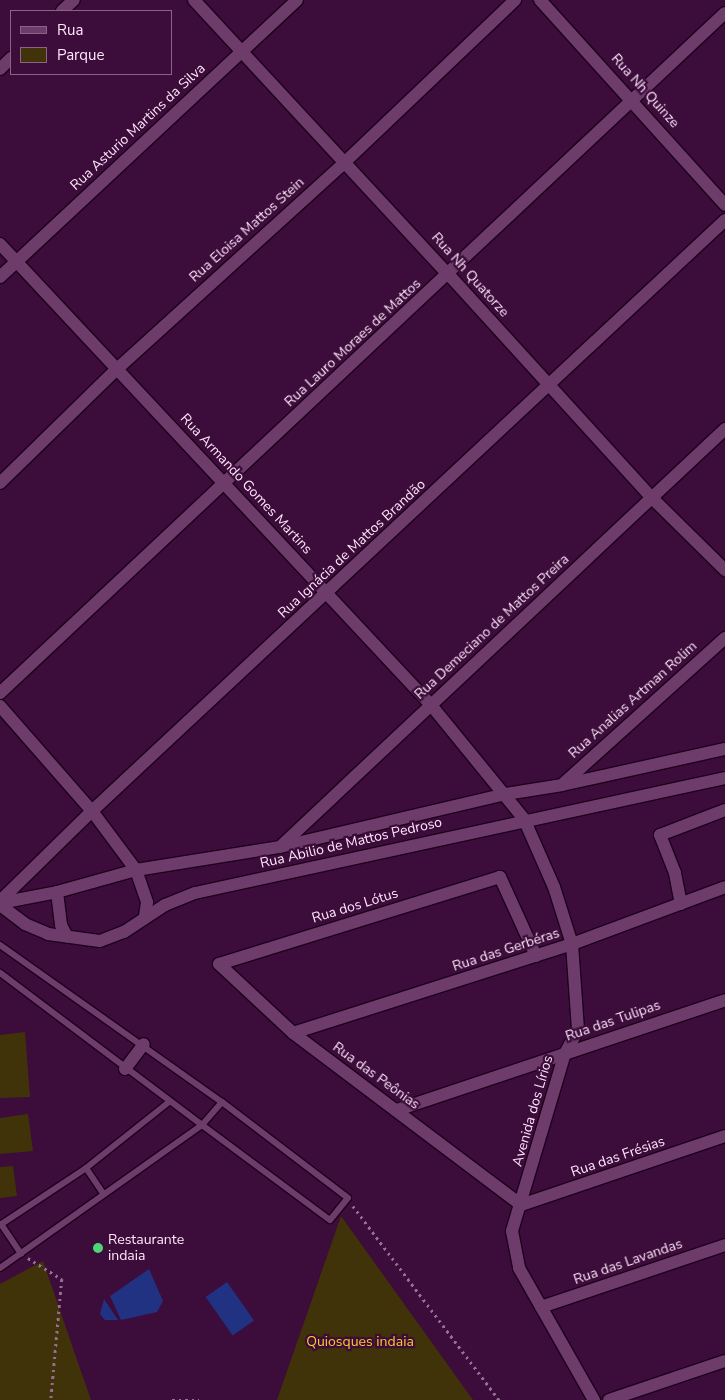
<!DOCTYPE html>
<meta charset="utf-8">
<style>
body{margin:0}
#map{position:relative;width:725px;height:1400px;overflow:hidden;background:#3c0c3a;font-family:"Nunito Sans",sans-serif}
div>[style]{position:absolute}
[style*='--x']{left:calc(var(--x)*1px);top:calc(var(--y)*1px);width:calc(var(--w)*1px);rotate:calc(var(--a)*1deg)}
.green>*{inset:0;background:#403309}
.water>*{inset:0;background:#223283;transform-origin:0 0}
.path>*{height:2.5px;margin-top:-1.25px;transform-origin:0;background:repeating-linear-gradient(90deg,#957092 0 2.5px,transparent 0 6.5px)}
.roads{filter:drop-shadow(1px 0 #1e001d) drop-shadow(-1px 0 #1e001d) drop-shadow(0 1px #1e001d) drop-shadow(0 -1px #1e001d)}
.service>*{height:6px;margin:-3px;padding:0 3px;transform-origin:3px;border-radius:3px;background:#6e3c6b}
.minor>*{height:12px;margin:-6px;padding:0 6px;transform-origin:6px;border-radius:6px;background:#6e3c6b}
.dots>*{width:14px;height:14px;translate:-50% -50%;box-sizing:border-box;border:2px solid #3c0c3a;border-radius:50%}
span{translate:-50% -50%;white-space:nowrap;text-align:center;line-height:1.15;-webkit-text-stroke:4.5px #3c0c3a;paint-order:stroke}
.street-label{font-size:14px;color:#fee6fb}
.poi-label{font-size:14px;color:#fee6fb}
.left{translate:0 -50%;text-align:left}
.park-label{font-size:14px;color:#fbca29}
.legend{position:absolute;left:10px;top:10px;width:162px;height:65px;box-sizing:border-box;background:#3c0c3a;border:1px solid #8a6387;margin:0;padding:6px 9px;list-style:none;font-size:15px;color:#fee6fb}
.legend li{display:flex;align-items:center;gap:10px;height:25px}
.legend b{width:25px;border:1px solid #8a6387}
</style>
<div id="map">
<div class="green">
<div style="clip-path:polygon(25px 1032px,30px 1097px,0 1098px,0 1035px)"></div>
<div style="clip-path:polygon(28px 1114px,33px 1151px,0 1154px,0 1118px)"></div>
<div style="clip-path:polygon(13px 1166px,17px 1196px,0 1198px,0 1167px)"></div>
<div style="clip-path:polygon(341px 1216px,473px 1400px,277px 1400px)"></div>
<div style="clip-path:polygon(43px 1261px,76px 1357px,91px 1400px,0 1400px,0 1284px)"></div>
</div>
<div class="water">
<div style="clip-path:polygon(149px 1269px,163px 1301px,157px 1312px,121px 1320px,110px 1296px)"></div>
<div style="left:227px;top:1282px;width:47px;height:26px;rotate:55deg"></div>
<div style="clip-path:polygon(104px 1299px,118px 1320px,105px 1320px,100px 1314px)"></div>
</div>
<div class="path">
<div style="--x:353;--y:1206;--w:243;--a:53"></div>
<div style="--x:28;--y:1258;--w:40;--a:32"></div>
<div style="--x:62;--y:1279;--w:121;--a:95.2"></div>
<div style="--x:172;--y:1400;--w:27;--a:0"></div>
</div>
<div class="roads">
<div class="service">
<div style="--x:0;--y:945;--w:272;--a:35.3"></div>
<div style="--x:222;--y:1102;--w:30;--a:131"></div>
<div style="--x:202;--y:1125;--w:253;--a:-143"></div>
<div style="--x:86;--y:1168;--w:30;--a:56"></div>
<div style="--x:1;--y:1224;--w:36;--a:56"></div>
<div style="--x:0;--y:1225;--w:103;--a:-33.5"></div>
<div style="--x:86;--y:1168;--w:106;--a:-38.5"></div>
<div style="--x:0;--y:1268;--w:247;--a:-35.3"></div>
<div style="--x:202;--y:1125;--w:159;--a:36.6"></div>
<div style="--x:330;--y:1220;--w:28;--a:-51"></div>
<div style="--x:348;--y:1198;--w:158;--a:-142.7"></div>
</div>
<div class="minor">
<div style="--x:194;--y:0;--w:375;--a:47.2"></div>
<div style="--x:449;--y:275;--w:302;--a:47.7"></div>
<div style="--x:652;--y:498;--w:103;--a:44.6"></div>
<div style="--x:540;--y:0;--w:276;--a:47.9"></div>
<div style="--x:62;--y:11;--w:16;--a:-43"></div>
<div style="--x:0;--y:69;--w:16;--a:-45"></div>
<div style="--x:0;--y:244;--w:631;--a:46.93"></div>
<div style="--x:431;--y:705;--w:147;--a:50.8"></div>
<div style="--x:524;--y:819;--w:74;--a:66.2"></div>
<div style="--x:554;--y:887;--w:60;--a:72.5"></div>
<div style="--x:572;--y:944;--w:86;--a:86"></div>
<div style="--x:578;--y:1030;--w:26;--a:119"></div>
<div style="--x:565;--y:1053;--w:186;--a:106.6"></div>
<div style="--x:512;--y:1231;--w:38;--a:79"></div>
<div style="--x:519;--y:1268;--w:152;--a:60.4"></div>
<div style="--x:0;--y:277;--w:406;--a:-43"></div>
<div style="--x:0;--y:483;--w:163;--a:-44.3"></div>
<div style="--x:117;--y:369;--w:308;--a:-42.2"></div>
<div style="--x:345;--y:162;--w:235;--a:-43.6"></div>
<div style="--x:0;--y:693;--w:994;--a:-43.17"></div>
<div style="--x:0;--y:706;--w:140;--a:48.8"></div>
<div style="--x:92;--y:811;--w:74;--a:53.3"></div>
<div style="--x:136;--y:870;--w:34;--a:71"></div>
<div style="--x:147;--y:902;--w:15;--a:98"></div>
<div style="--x:564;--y:783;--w:217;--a:-42"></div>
<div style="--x:282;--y:845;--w:608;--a:-43.2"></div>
<div style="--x:57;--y:892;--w:33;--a:83"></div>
<div style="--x:61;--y:925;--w:13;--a:63"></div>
<div style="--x:0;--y:901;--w:129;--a:-44.4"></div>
<div style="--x:92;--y:811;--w:866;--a:-43.03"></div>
<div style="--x:0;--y:903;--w:58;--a:-10.9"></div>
<div style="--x:57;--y:892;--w:82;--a:-15.6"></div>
<div style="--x:136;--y:870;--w:146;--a:-9.1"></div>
<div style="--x:280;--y:847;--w:232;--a:-13.2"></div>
<div style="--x:506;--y:794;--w:57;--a:-9.1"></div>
<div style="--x:562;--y:785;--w:167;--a:-12.5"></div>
<div style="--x:681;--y:904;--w:32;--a:-101"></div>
<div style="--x:675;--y:873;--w:41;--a:-111.5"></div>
<div style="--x:660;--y:835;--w:70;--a:-21"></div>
<div style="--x:0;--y:905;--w:31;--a:37"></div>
<div style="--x:25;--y:924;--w:25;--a:23"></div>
<div style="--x:48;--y:934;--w:52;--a:7.7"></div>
<div style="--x:100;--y:941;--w:26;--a:-21"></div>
<div style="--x:124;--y:932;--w:49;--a:-33.4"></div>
<div style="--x:165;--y:905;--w:32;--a:-22"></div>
<div style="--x:195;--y:893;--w:542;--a:-12.24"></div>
<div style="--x:536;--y:956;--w:87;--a:-114.5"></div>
<div style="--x:500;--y:877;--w:294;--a:162.8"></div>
<div style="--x:219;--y:964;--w:101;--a:43"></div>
<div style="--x:293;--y:1033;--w:286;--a:37"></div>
<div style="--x:521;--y:1205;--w:215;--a:-18.7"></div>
<div style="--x:293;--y:1033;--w:293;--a:-17.7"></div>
<div style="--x:572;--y:944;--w:163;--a:-20.4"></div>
<div style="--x:125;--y:1069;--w:31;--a:-53"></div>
<div style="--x:397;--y:1110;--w:346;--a:-18.5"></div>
<div style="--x:541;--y:1307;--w:194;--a:-18.6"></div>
<div style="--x:609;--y:1400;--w:122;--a:-18.6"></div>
</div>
</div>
<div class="dots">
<div style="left:98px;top:1248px;background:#4ed676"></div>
</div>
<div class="street-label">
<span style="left:645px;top:91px;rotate:48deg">Rua Nh Quinze</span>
<span style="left:138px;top:127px;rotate:-43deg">Rua Asturio Martins da Silva</span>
<span style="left:247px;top:230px;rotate:-42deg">Rua Eloisa Mattos Stein</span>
<span style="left:470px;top:275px;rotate:48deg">Rua Nh Quatorze</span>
<span style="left:353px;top:343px;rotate:-43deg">Rua Lauro Moraes de Mattos</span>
<span style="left:246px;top:484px;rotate:47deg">Rua Armando Gomes Martins</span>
<span style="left:352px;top:549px;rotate:-43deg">Rua Ignácia de Mattos Brandão</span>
<span style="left:492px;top:627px;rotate:-43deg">Rua Demeciano de Mattos Preira</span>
<span style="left:633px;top:700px;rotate:-42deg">Rua Analias Artman Rolim</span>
<span style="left:351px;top:843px;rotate:-13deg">Rua Abilio de Mattos Pedroso</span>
<span style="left:355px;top:906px;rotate:-17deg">Rua dos Lótus</span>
<span style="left:506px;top:950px;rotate:-18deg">Rua das Gerbéras</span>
<span style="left:613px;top:1021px;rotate:-19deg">Rua das Tulipas</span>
<span style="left:376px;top:1076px;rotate:36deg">Rua das Peônias</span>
<span style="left:533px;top:1111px;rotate:-74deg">Avenida dos Lírios</span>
<span style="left:618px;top:1157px;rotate:-19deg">Rua das Frésias</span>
<span style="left:628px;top:1262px;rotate:-19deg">Rua das Lavandas</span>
</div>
<div class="poi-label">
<span class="left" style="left:108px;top:1248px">Restaurante<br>indaia</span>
</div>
<div class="park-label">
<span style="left:360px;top:1342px">Quiosques indaia</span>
</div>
<ul class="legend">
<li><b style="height:6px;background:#6e3c6b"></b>Rua</li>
<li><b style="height:14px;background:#403309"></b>Parque</li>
</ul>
</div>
